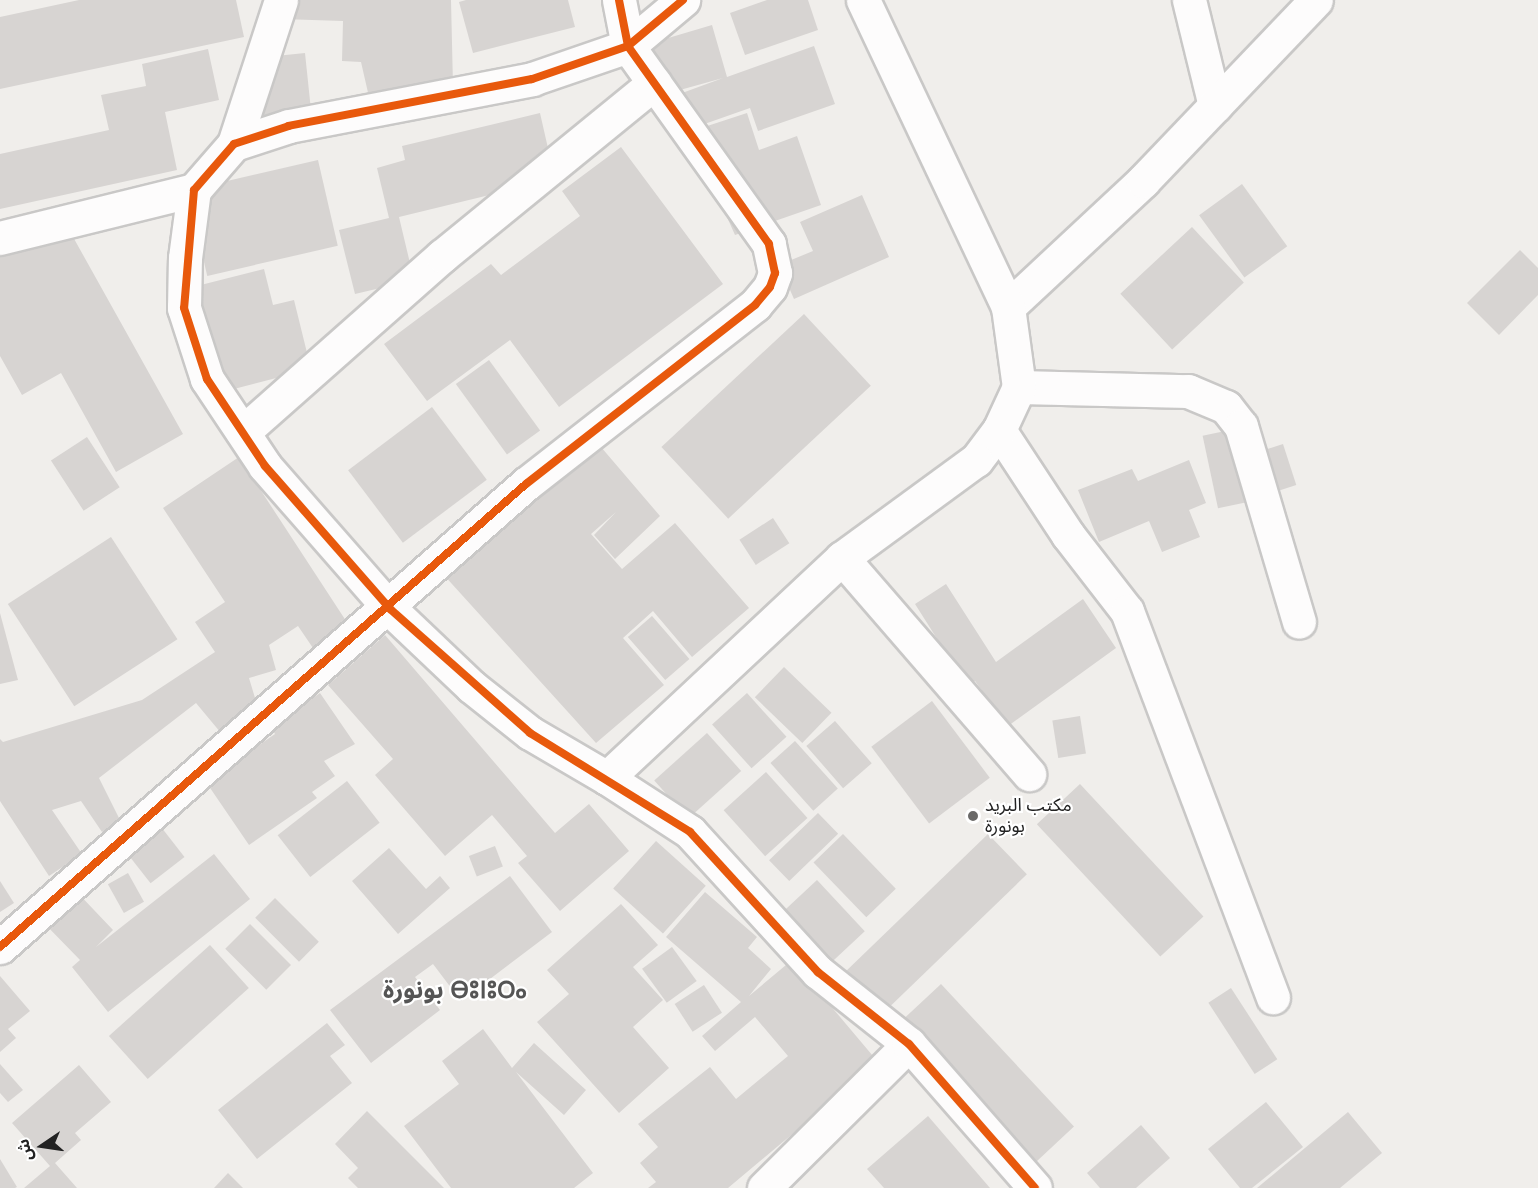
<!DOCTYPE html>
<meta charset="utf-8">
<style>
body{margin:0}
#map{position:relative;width:1538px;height:1188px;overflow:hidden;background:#f0eeeb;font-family:Quicksand,"Noto Sans Arabic","Noto Sans Tifinagh",sans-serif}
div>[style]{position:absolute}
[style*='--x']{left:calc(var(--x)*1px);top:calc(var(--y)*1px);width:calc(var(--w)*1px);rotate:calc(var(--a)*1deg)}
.building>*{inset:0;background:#d7d4d2;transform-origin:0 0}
.roads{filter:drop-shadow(2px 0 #c9c8c7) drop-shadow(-2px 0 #c9c8c7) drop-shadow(0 2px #c9c8c7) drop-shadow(0 -2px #c9c8c7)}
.minor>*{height:33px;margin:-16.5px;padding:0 16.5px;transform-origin:16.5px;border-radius:16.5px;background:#fdfcfc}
.tertiary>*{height:33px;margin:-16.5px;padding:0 16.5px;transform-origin:16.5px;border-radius:16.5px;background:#fdfcfc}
.cycleway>*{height:8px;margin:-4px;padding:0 4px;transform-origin:4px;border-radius:4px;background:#e8590c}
.dots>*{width:16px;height:16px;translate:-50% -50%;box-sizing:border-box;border:3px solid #fff;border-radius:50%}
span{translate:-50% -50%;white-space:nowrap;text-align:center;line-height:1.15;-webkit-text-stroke:4.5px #fff;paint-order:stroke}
.poi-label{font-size:18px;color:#222}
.left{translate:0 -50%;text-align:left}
.district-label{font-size:24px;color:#555;font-weight:700}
.north{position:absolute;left:12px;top:1116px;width:60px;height:60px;-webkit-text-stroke:4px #fff;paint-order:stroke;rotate:257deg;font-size:16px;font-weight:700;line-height:24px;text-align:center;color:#222}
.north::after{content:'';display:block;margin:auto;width:21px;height:27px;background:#222;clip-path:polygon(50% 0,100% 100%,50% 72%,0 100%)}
</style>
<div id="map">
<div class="building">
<div style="clip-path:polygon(79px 0,236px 0,244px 37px,0 89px,0 17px)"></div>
<div style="clip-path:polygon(282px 0,451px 0,453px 86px,369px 97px,361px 62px,342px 61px,343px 21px,281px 19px)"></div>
<div style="clip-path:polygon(466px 0,568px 0,575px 27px,473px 53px,459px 2px)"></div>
<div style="clip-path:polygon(767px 0,808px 0,818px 30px,745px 55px,730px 13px)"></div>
<div style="clip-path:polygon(712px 25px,727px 77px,814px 46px,835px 104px,758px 131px,750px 108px,676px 134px,663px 100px,723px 78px,662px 95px,648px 44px)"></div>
<div style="clip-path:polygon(208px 49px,219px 100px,165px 112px,177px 170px,0 209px,0 154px,109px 130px,101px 95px,146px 86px,142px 64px)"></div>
<div style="left:305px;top:53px;width:59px;height:59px;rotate:84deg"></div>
<div style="clip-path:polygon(540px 113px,555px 179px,399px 217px,414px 280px,355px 294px,339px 230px,389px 218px,377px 168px,405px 160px,402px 146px)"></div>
<div style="clip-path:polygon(747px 113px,759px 150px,797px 136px,821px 205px,735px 235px,689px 132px)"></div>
<div style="clip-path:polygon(621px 147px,723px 284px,559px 407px,510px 340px,427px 401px,384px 344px,491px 264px,501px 275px,580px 216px,562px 191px)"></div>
<div style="left:318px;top:160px;width:88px;height:134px;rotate:77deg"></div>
<div style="left:1242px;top:184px;width:77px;height:53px;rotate:54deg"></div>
<div style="clip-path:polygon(862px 195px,889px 257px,794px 299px,779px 265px,813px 251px,800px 222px)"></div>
<div style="clip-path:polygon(63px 219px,183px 434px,116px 472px,61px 373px,22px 395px,0 356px,0 254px)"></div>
<div style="left:1192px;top:227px;width:76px;height:98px;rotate:47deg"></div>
<div style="clip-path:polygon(1520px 250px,1538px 268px,1538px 295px,1499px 335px,1467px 303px)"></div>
<div style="clip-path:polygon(264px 269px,273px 305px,294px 300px,311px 369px,207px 396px,181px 290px)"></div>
<div style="left:804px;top:314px;width:98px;height:195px;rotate:47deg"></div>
<div style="left:489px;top:360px;width:87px;height:41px;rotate:54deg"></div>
<div style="left:432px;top:407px;width:91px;height:105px;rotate:53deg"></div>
<div style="left:1230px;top:430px;width:74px;height:28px;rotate:78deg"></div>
<div style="left:87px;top:437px;width:60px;height:43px;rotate:57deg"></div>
<div style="clip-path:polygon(595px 440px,660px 516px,615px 559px,594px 535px,616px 512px,591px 534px,622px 569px,675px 523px,749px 608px,692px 657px,653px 611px,623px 638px,664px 685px,596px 743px,442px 573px)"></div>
<div style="left:1283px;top:444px;width:43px;height:30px;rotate:72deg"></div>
<div style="clip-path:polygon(239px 457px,350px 627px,315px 651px,298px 626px,269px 645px,276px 670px,249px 678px,258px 708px,221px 733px,196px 703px,99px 778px,120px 820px,102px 832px,81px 801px,52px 810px,82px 854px,49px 876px,0 801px,0 739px,3px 742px,142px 700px,215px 652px,195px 622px,225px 602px,163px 508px)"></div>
<div style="clip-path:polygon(1189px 460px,1206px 503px,1189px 510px,1200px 537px,1162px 552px,1149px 521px,1099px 542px,1078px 490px,1132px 469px,1138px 481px)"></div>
<div style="left:773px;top:518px;width:30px;height:40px;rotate:57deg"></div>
<div style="left:111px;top:537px;width:122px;height:123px;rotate:57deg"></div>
<div style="clip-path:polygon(946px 584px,996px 662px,1083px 599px,1116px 648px,1008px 726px,975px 681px,967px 686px,915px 604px)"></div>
<div style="clip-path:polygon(0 613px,18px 680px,0 684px)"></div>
<div style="left:652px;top:616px;width:57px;height:32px;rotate:49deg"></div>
<div style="clip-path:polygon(385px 635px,555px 833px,589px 804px,629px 851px,560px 911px,518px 863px,527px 856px,492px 815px,445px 856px,375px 775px,393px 759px,328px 685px)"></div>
<div style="left:784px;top:667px;width:66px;height:42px;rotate:44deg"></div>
<div style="clip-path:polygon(320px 693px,355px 744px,324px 761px,335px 776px,312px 792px,317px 798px,249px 845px,206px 782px,275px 734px,271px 727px)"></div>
<div style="left:747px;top:693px;width:59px;height:47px;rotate:48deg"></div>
<div style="left:932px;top:701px;width:96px;height:76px;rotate:53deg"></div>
<div style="left:1080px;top:716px;width:38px;height:28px;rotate:81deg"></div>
<div style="left:835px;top:721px;width:56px;height:38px;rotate:49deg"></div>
<div style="left:707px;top:733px;width:51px;height:71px;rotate:48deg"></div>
<div style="left:795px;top:741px;width:64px;height:33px;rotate:48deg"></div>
<div style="left:766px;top:772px;width:62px;height:57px;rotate:48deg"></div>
<div style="left:347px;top:781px;width:53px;height:88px;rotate:52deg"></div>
<div style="left:1080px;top:784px;width:181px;height:59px;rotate:47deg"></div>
<div style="left:818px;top:813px;width:29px;height:68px;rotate:46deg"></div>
<div style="left:158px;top:823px;width:43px;height:43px;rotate:52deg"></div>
<div style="left:843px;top:834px;width:76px;height:41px;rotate:46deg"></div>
<div style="left:988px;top:834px;width:56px;height:199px;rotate:46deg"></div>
<div style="left:656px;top:841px;width:67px;height:64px;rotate:42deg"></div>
<div style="left:495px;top:846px;width:22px;height:28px;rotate:69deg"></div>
<div style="clip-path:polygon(389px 848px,426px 889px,440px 876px,450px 888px,398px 934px,352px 881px)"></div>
<div style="clip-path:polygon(214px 854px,250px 899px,108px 1012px,72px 967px,80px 960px,42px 921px,75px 890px,113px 930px,96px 947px)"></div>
<div style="left:128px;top:873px;width:33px;height:23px;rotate:61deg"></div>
<div style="clip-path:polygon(510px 876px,552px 932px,461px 1001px,433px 964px,415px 977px,440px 1010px,371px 1063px,330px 1010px)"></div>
<div style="left:817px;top:880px;width:70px;height:48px;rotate:47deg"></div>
<div style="clip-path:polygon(0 881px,14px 903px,0 912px)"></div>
<div style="clip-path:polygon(705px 892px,757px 937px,748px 948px,771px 969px,749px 996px,792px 960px,878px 1062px,728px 1188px,648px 1188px,656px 1182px,640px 1163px,658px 1147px,638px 1124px,710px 1067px,736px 1099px,788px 1056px,755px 1017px,715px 1051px,702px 1036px,741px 1002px,666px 937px)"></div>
<div style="left:275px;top:898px;width:62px;height:28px;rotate:45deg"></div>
<div style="clip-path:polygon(621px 904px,658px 945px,633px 967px,663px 1000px,633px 1027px,669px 1068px,619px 1113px,537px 1022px,569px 994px,547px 970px)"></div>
<div style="left:250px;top:924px;width:58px;height:35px;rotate:45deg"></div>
<div style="left:210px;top:945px;width:58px;height:136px;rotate:48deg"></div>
<div style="left:672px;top:947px;width:42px;height:37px;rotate:54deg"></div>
<div style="clip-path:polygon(0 976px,30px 1011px,8px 1029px,16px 1038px,0 1052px)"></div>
<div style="left:941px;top:984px;width:195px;height:60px;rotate:47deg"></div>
<div style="left:704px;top:985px;width:33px;height:35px;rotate:57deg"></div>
<div style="left:1231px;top:988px;width:85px;height:27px;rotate:57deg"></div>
<div style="clip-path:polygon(327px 1023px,345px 1045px,330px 1056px,352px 1083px,257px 1159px,218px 1110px)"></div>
<div style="clip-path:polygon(483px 1029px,512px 1068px,534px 1043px,586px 1090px,564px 1115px,516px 1072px,593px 1173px,574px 1188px,451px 1188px,404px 1126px,459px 1084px,442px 1061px)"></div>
<div style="clip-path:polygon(0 1064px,23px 1090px,8px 1102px,0 1093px)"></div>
<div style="clip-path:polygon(79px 1065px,111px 1102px,75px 1133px,81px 1140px,55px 1163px,77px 1188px,24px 1188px,50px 1166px,12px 1123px)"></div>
<div style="clip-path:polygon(1266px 1102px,1303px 1147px,1252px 1188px,1240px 1188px,1208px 1149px)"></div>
<div style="clip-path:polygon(367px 1111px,444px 1188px,358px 1188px,348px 1178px,358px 1168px,335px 1144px)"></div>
<div style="clip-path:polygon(1348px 1112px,1382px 1153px,1340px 1188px,1257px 1188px)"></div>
<div style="clip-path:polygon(928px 1116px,990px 1188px,884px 1188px,867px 1169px)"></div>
<div style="clip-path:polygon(1141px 1125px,1170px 1158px,1136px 1188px,1100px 1188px,1087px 1173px)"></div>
<div style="clip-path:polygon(0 1159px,17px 1187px,15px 1188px,0 1188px)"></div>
<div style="clip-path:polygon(228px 1173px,243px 1188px,214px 1188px)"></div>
</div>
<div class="roads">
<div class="minor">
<div style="--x:1189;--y:0;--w:109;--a:76.2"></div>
<div style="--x:234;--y:144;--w:151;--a:-71.9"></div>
<div style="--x:0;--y:238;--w:200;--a:-13.9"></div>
<div style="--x:1008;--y:307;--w:185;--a:-43"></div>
<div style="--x:1143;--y:181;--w:250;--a:-46.3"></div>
<div style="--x:1019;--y:387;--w:169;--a:1.4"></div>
<div style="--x:1188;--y:391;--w:41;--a:22.8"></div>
<div style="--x:1226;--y:407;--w:24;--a:52"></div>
<div style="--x:1241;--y:426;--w:204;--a:73.5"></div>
<div style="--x:999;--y:430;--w:126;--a:56.7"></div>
<div style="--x:1068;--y:535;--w:96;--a:52.2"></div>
<div style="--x:1127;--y:611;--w:413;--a:69.3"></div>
<div style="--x:243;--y:432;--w:266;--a:-41.5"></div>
<div style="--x:442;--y:256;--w:274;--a:-39.2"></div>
<div style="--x:842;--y:558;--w:286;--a:49.1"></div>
<div style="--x:607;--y:778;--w:89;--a:-149.7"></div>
<div style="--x:530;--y:733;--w:75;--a:-141.5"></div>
<div style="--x:471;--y:686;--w:112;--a:-136.5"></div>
<div style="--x:390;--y:609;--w:190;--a:-131.2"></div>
<div style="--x:265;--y:466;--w:105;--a:-123.7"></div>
<div style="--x:207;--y:379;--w:75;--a:-107.9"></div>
<div style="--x:184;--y:308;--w:50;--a:-88.9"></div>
<div style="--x:185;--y:258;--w:69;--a:-82.5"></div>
<div style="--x:194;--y:190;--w:61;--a:-49"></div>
<div style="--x:234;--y:144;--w:58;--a:-18.1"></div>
<div style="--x:289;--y:126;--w:248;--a:-10.9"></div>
<div style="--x:532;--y:79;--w:102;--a:-19"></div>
<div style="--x:628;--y:46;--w:72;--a:-39.9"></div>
<div style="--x:0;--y:947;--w:701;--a:-41.36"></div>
<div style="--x:526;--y:484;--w:291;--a:-38"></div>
<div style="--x:755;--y:305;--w:23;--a:-50"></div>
<div style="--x:770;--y:287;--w:15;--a:-70"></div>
<div style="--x:775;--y:273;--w:30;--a:-102"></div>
<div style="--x:769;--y:244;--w:243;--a:-125.5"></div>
<div style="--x:628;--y:46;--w:47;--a:-101.1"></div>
<div style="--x:764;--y:1188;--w:204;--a:-44.8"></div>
</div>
<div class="tertiary">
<div style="--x:863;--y:0;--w:340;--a:64.7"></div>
<div style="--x:1008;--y:307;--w:81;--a:82.2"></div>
<div style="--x:1019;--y:387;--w:47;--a:114.9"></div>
<div style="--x:999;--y:430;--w:38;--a:127"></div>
<div style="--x:976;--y:460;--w:166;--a:143.8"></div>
<div style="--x:842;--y:558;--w:322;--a:136.9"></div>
<div style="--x:607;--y:778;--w:99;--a:33"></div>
<div style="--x:690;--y:832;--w:190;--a:47.6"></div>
<div style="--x:818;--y:972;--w:116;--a:38.4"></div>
<div style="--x:909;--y:1044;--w:191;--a:48.8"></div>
</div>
</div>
<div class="cycleway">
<div style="--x:683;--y:0;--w:72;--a:140.1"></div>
<div style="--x:628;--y:46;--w:102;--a:161"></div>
<div style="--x:532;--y:79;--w:248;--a:169.1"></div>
<div style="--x:289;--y:126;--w:58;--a:161.9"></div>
<div style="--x:234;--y:144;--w:61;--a:131"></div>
<div style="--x:194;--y:190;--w:118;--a:94.8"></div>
<div style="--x:184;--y:308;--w:75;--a:72.1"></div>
<div style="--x:207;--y:379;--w:105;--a:56.3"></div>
<div style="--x:265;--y:466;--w:190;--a:48.8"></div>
<div style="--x:390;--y:609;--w:187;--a:41.5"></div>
<div style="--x:530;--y:733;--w:188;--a:31.7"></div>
<div style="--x:690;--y:832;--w:190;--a:47.6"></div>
<div style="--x:818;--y:972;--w:116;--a:38.4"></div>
<div style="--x:909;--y:1044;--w:191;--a:48.8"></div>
<div style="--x:0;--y:947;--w:701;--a:-41.36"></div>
<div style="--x:526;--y:484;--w:291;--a:-38"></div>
<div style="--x:755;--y:305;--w:23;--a:-50"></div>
<div style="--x:770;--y:287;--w:15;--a:-70"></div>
<div style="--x:775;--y:273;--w:30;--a:-102"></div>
<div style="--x:769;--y:244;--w:243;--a:-125.5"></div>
<div style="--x:628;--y:46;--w:47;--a:-101.1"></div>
</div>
<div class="dots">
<div style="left:973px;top:816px;background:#6a6968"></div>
</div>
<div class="poi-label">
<span class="left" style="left:985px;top:816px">مكتب البريد<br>بونورة</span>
</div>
<div class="district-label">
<span style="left:455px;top:990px">بونورة ⴱⵓⵏⵓⵔⴰ</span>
</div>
<div class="north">ش</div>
</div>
